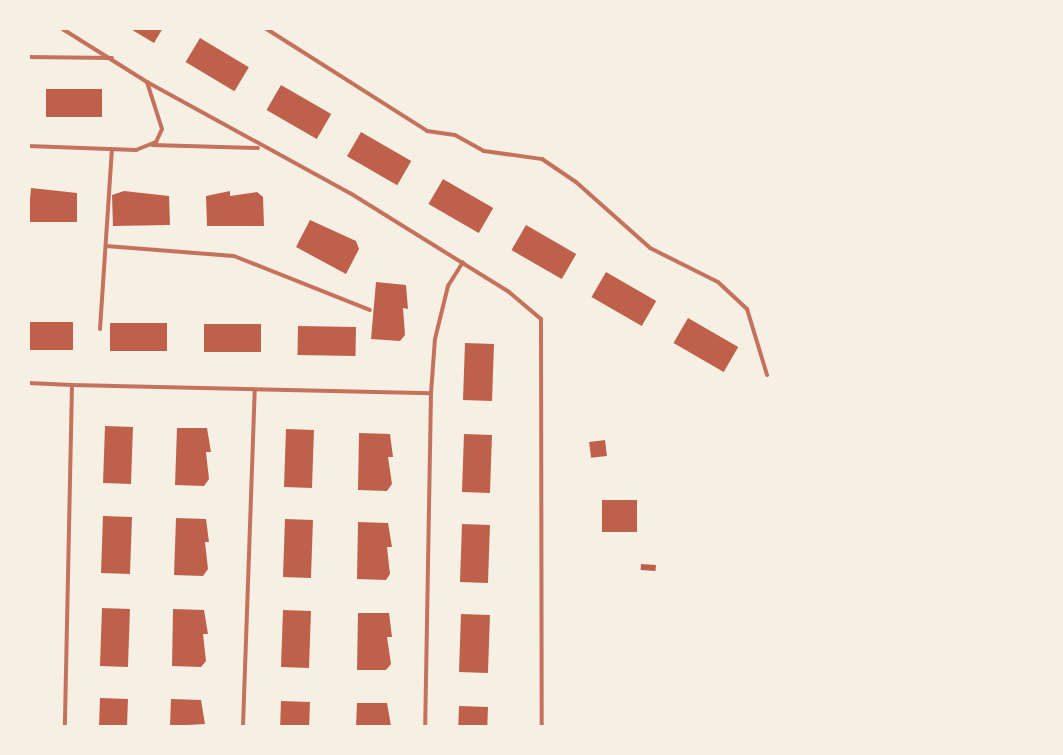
<!DOCTYPE html>
<style>
body{margin:0}
#map{position:relative;width:1063px;height:755px;overflow:hidden;background:#f6efe4;font-family:"Fira Sans",sans-serif}
div>[style]{position:absolute}
[style*='--x']{left:calc(var(--x)*1px);top:calc(var(--y)*1px);width:calc(var(--w)*1px);rotate:calc(var(--a)*1deg)}
.building>*{inset:0;background:#bf614a;transform-origin:0 0}
.service>*{height:4px;margin:-2px;padding:0 2px;transform-origin:2px;border-radius:2px;background:#c5725c}
span{translate:-50% -50%;white-space:nowrap;text-align:center;line-height:1.15;-webkit-text-stroke:4.5px #f6efe4;paint-order:stroke}
.frame{position:absolute;inset:0;border:30px solid #f6efe4;pointer-events:none}
</style>
<div id="map">
<div class="building">
<div style="clip-path:polygon(129px 28px,163px 28px,154px 43px)"></div>
<div style="left:200px;top:38px;width:57px;height:28px;rotate:31deg"></div>
<div style="left:281px;top:85px;width:58px;height:29px;rotate:30deg"></div>
<div style="left:46px;top:89px;width:56px;height:28px"></div>
<div style="left:361px;top:132px;width:58px;height:28px;rotate:30deg"></div>
<div style="left:443px;top:179px;width:58px;height:29px;rotate:30deg"></div>
<div style="clip-path:polygon(31px 188px,77px 193px,77px 222px,28px 222px)"></div>
<div style="clip-path:polygon(124px 191px,169px 196px,170px 225px,113px 226px,112px 195px)"></div>
<div style="clip-path:polygon(230px 191px,230px 196px,257px 192px,263px 197px,264px 226px,207px 226px,206px 196px)"></div>
<div style="clip-path:polygon(310px 220px,356px 241px,359px 249px,346px 274px,296px 247px)"></div>
<div style="left:526px;top:225px;width:58px;height:29px;rotate:30deg"></div>
<div style="left:606px;top:272px;width:58px;height:29px;rotate:30deg"></div>
<div style="clip-path:polygon(376px 282px,406px 285px,408px 309px,403px 308px,405px 335px,400px 341px,371px 339px)"></div>
<div style="left:688px;top:318px;width:58px;height:29px;rotate:30deg"></div>
<div style="left:28px;top:322px;width:45px;height:28px"></div>
<div style="left:110px;top:323px;width:57px;height:28px"></div>
<div style="left:204px;top:324px;width:57px;height:28px"></div>
<div style="left:298px;top:326px;width:58px;height:29px;rotate:1deg"></div>
<div style="left:465px;top:343px;width:29px;height:57px;rotate:2deg"></div>
<div style="left:105px;top:426px;width:28px;height:57px;rotate:2deg"></div>
<div style="clip-path:polygon(177px 428px,207px 428px,211px 452px,206px 452px,209px 479px,204px 486px,175px 485px)"></div>
<div style="left:286px;top:429px;width:28px;height:58px;rotate:2deg"></div>
<div style="clip-path:polygon(359px 433px,390px 434px,393px 457px,388px 457px,392px 484px,387px 491px,358px 490px)"></div>
<div style="left:464px;top:434px;width:28px;height:58px;rotate:2deg"></div>
<div style="left:605px;top:440px;width:16px;height:16px;rotate:83deg"></div>
<div style="left:602px;top:500px;width:35px;height:32px"></div>
<div style="left:103px;top:516px;width:29px;height:57px;rotate:2deg"></div>
<div style="clip-path:polygon(176px 518px,206px 519px,209px 542px,205px 542px,208px 569px,203px 576px,174px 575px)"></div>
<div style="left:285px;top:519px;width:28px;height:58px;rotate:2deg"></div>
<div style="clip-path:polygon(358px 522px,388px 523px,392px 547px,387px 547px,390px 574px,386px 580px,357px 579px)"></div>
<div style="left:462px;top:524px;width:28px;height:58px;rotate:2deg"></div>
<div style="left:641px;top:564px;width:15px;height:6px;rotate:4deg"></div>
<div style="left:102px;top:608px;width:28px;height:58px;rotate:2deg"></div>
<div style="clip-path:polygon(173px 609px,204px 610px,208px 634px,203px 634px,206px 661px,201px 667px,172px 666px)"></div>
<div style="left:283px;top:610px;width:28px;height:57px;rotate:2deg"></div>
<div style="clip-path:polygon(358px 613px,389px 613px,392px 637px,387px 637px,391px 664px,386px 670px,357px 670px)"></div>
<div style="left:461px;top:614px;width:29px;height:58px;rotate:2deg"></div>
<div style="left:100px;top:698px;width:28px;height:28px;rotate:2deg"></div>
<div style="clip-path:polygon(171px 699px,201px 700px,205px 724px,170px 726px)"></div>
<div style="left:281px;top:701px;width:29px;height:25px;rotate:2deg"></div>
<div style="clip-path:polygon(357px 703px,387px 703px,391px 726px,356px 726px)"></div>
<div style="left:459px;top:706px;width:29px;height:20px;rotate:2deg"></div>
</div>
<div class="service">
<div style="--x:265;--y:28;--w:192;--a:32.4"></div>
<div style="--x:427;--y:131;--w:28;--a:8"></div>
<div style="--x:455;--y:135;--w:33;--a:29"></div>
<div style="--x:484;--y:151;--w:59;--a:7.9"></div>
<div style="--x:542;--y:159;--w:41;--a:34.1"></div>
<div style="--x:576;--y:182;--w:99;--a:41.7"></div>
<div style="--x:650;--y:248;--w:76;--a:26.6"></div>
<div style="--x:718;--y:282;--w:40;--a:43"></div>
<div style="--x:747;--y:309;--w:69;--a:73.1"></div>
<div style="--x:28;--y:57;--w:84;--a:0.7"></div>
<div style="--x:147;--y:82;--w:231;--a:28.7"></div>
<div style="--x:350;--y:193;--w:187;--a:31.9"></div>
<div style="--x:509;--y:292;--w:42;--a:40.2"></div>
<div style="--x:541;--y:319;--w:407;--a:89.9"></div>
<div style="--x:152;--y:145;--w:106;--a:1.6"></div>
<div style="--x:28;--y:146;--w:108;--a:2.1"></div>
<div style="--x:136;--y:150;--w:22;--a:-22"></div>
<div style="--x:156;--y:142;--w:14;--a:-65"></div>
<div style="--x:162;--y:129;--w:49;--a:-107.7"></div>
<div style="--x:147;--y:82;--w:102;--a:-147.9"></div>
<div style="--x:106;--y:246;--w:128;--a:4.5"></div>
<div style="--x:234;--y:256;--w:146;--a:21.7"></div>
<div style="--x:100;--y:329;--w:180;--a:-86.2"></div>
<div style="--x:28;--y:383;--w:44;--a:2.6"></div>
<div style="--x:72;--y:385;--w:341;--a:91.2"></div>
<div style="--x:72;--y:385;--w:359;--a:1.3"></div>
<div style="--x:431;--y:393;--w:333;--a:91"></div>
<div style="--x:431;--y:393;--w:54;--a:-85.8"></div>
<div style="--x:435;--y:339;--w:55;--a:-76.2"></div>
<div style="--x:448;--y:286;--w:28;--a:-58"></div>
<div style="--x:243;--y:726;--w:336;--a:-88"></div>
</div>
<div class="frame"></div>
</div>
